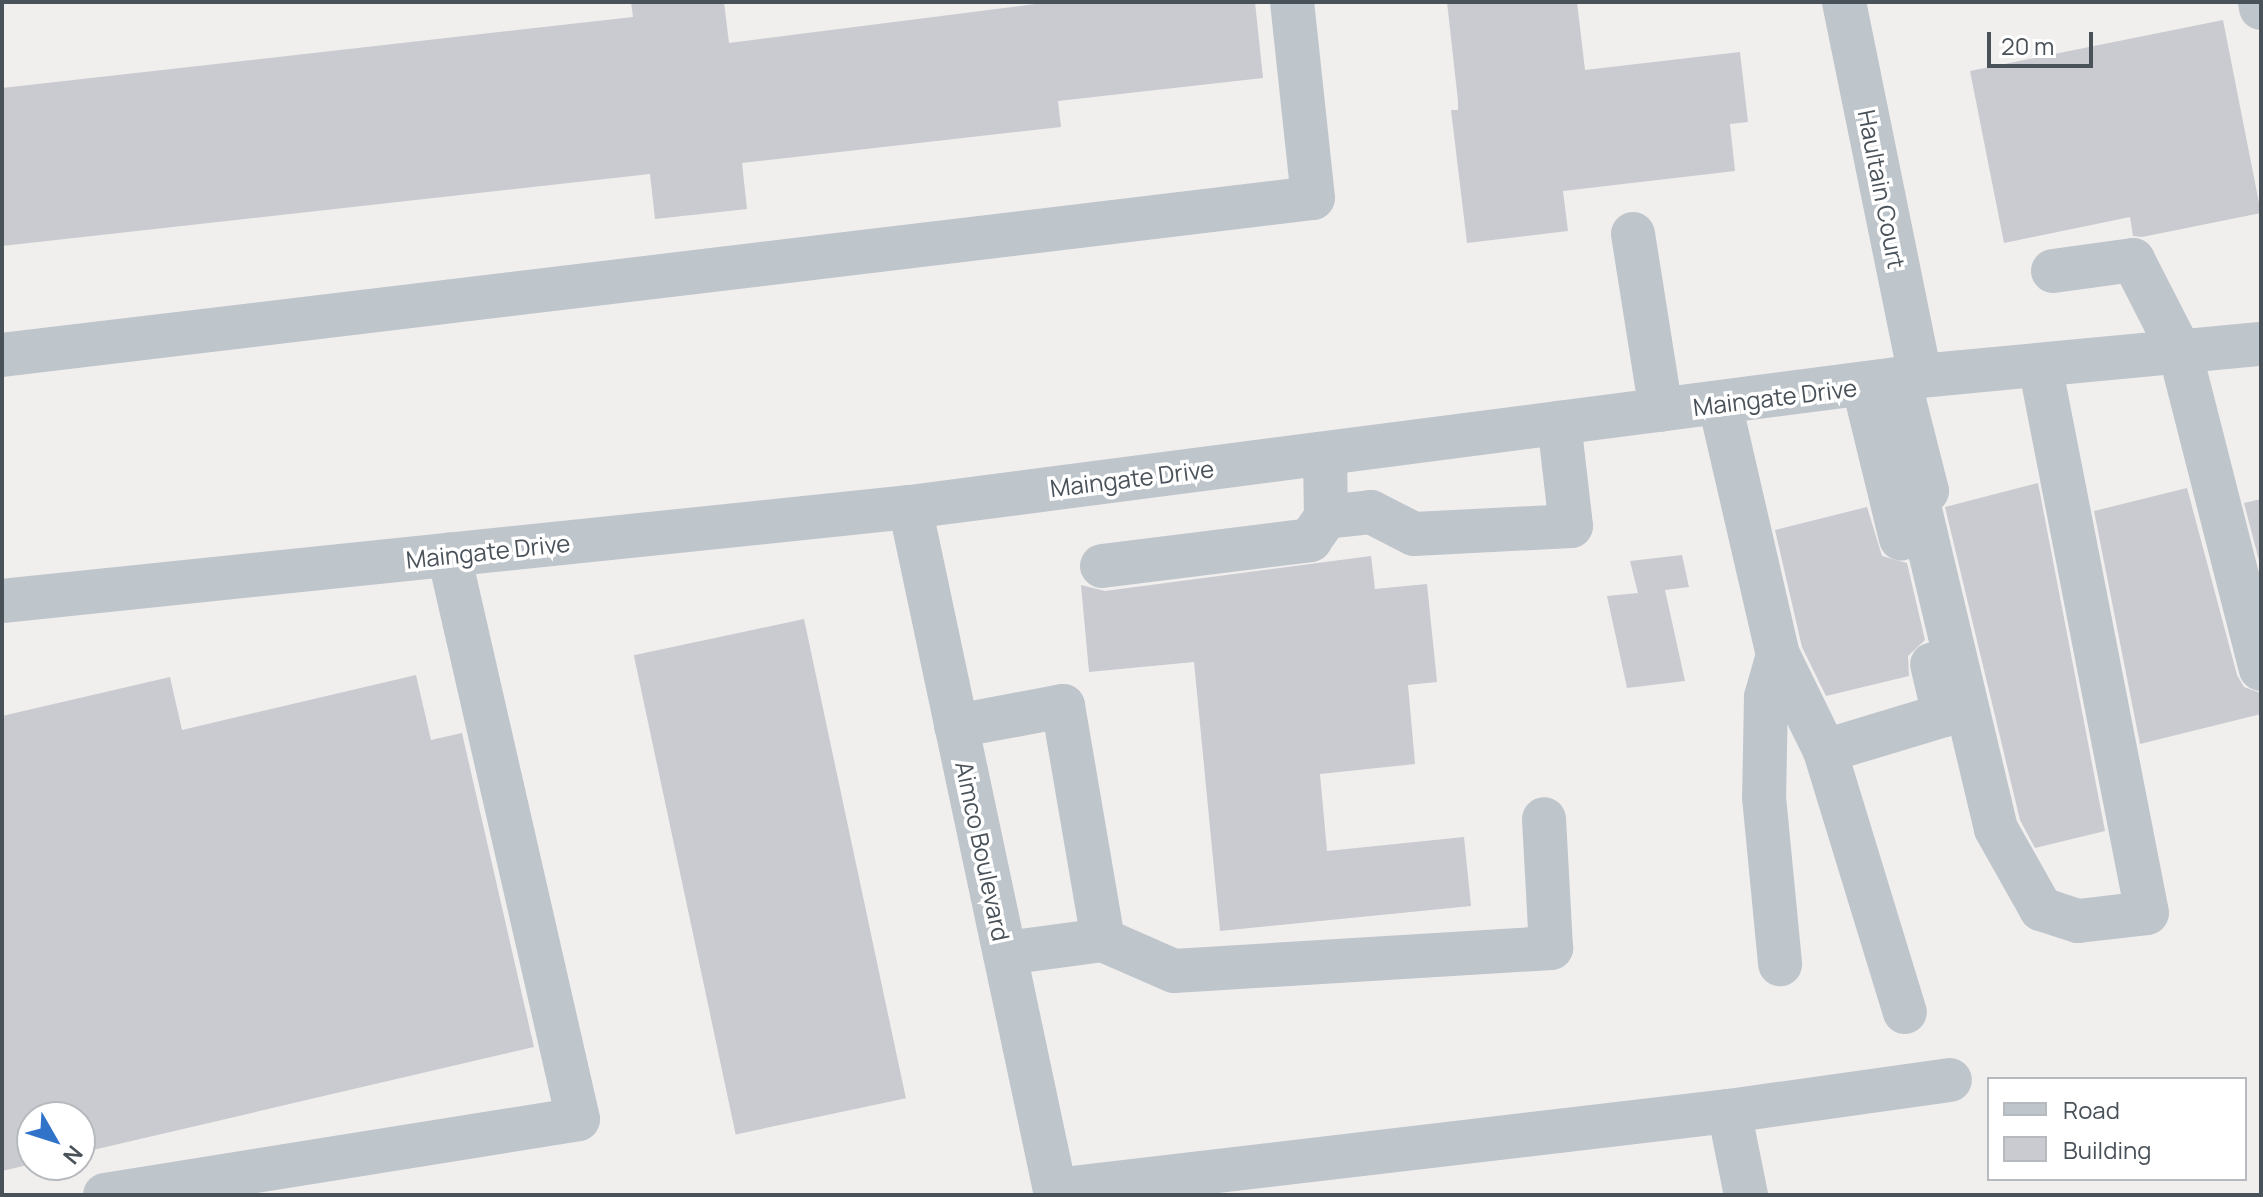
<!DOCTYPE html>
<style>
body{margin:0}
#map{position:relative;width:2263px;height:1197px;overflow:hidden;background:#f1eeee;font-family:Manrope,sans-serif}
div>[style]{position:absolute}
[style*='--x']{left:calc(var(--x)*1px);top:calc(var(--y)*1px);width:calc(var(--w)*1px);rotate:calc(var(--a)*1deg)}
.building>*{inset:0;background:#c9cbd0;transform-origin:0 0}
.minor>*{height:44px;margin:-22px;padding:0 22px;transform-origin:22px;border-radius:22px;background:#bec5cb}
span{translate:-50% -50%;white-space:nowrap;text-align:center;line-height:1.15;-webkit-text-stroke:7px #fff;paint-order:stroke}
.street-label{font-size:24px;color:#495159}
.frame{position:absolute;inset:0;border:4px solid #495159;pointer-events:none}
.legend{position:absolute;left:1987px;top:1077px;width:260px;height:104px;box-sizing:border-box;background:#fff;border:2px solid #b6b9bd;margin:0;padding:10px 14px;list-style:none;font-size:24px;color:#495159}
.legend li{display:flex;align-items:center;gap:16px;height:40px}
.legend b{width:40px;border:2px solid #b6b9bd}
.north{position:absolute;left:16px;top:1101px;width:80px;height:80px;box-sizing:border-box;background:#fff;border:2px solid #b6b9bd;border-radius:50%;rotate:129deg;font-size:22px;font-weight:700;line-height:32px;text-align:center;color:#495159}
.north::after{content:'';display:block;margin:auto;width:28px;height:36px;background:#3073c9;clip-path:polygon(50% 0,100% 100%,50% 72%,0 100%)}
.scale{position:absolute;left:1987px;top:32px;width:106px;height:36px;box-sizing:border-box;border:4px solid #495159;border-top:0;padding-left:10px;font-size:24px;line-height:28px;white-space:nowrap;color:#495159;-webkit-text-stroke:6px #fff;paint-order:stroke}
</style>
<div id="map">
<div class="building">
<div style="clip-path:polygon(631px 2px,724px 2px,729px 43px,1051px 2px,1255px 2px,1263px 78px,1058px 101px,1061px 127px,742px 163px,747px 209px,655px 219px,650px 174px,2px 246px,2px 88px,633px 17px)"></div>
<div style="clip-path:polygon(1447px 2px,1577px 2px,1585px 70px,1740px 52px,1748px 122px,1730px 124px,1735px 171px,1563px 191px,1568px 231px,1467px 243px,1451px 110px,1458px 110px,1458px 101px)"></div>
<div style="clip-path:polygon(2223px 20px,2261px 213px,2142px 237px,2133px 236px,2130px 217px,2004px 243px,1970px 71px)"></div>
<div style="clip-path:polygon(2038px 483px,2105px 831px,2035px 848px,2020px 820px,1945px 507px)"></div>
<div style="clip-path:polygon(2187px 488px,2237px 675px,2244px 687px,2261px 693px,2261px 714px,2140px 744px,2094px 511px)"></div>
<div style="clip-path:polygon(2261px 499px,2261px 568px,2244px 503px)"></div>
<div style="clip-path:polygon(1867px 507px,1882px 556px,1907px 563px,1925px 640px,1908px 656px,1909px 676px,1826px 696px,1802px 647px,1775px 530px)"></div>
<div style="clip-path:polygon(1682px 555px,1689px 587px,1665px 590px,1685px 681px,1627px 688px,1607px 596px,1638px 593px,1630px 561px)"></div>
<div style="clip-path:polygon(1371px 556px,1375px 589px,1427px 584px,1437px 682px,1408px 685px,1415px 764px,1320px 774px,1327px 851px,1464px 837px,1471px 906px,1220px 931px,1194px 662px,1089px 672px,1081px 585px,1105px 591px)"></div>
<div style="left:804px;top:619px;width:490px;height:174px;rotate:78deg"></div>
<div style="clip-path:polygon(416px 675px,431px 740px,462px 733px,534px 1047px,80px 1153px,80px 1117px,32px 1117px,32px 1164px,2px 1171px,2px 716px,170px 677px,182px 730px)"></div>
</div>
<div class="minor">
<div style="--x:1844;--y:2;--w:382;--a:78.5"></div>
<div style="--x:2260;--y:2;--w:6;--a:81"></div>
<div style="--x:1633;--y:234;--w:178;--a:81"></div>
<div style="--x:2053;--y:271;--w:81;--a:-7.8"></div>
<div style="--x:2133;--y:260;--w:103;--a:62.9"></div>
<div style="--x:2180;--y:352;--w:327;--a:75.7"></div>
<div style="--x:2;--y:355;--w:1320;--a:-6.83"></div>
<div style="--x:1313;--y:198;--w:197;--a:-96.1"></div>
<div style="--x:1864;--y:387;--w:156;--a:76.3"></div>
<div style="--x:1720;--y:404;--w:258;--a:77"></div>
<div style="--x:1778;--y:655;--w:107;--a:63.9"></div>
<div style="--x:1825;--y:751;--w:273;--a:73"></div>
<div style="--x:1325;--y:454;--w:63;--a:89.1"></div>
<div style="--x:1326;--y:517;--w:45;--a:-6.3"></div>
<div style="--x:1371;--y:512;--w:48;--a:27.1"></div>
<div style="--x:1414;--y:534;--w:157;--a:-2.9"></div>
<div style="--x:1571;--y:526;--w:104;--a:-96.6"></div>
<div style="--x:1916;--y:493;--w:345;--a:76.6"></div>
<div style="--x:1996;--y:829;--w:92;--a:60.6"></div>
<div style="--x:2041;--y:909;--w:39;--a:18"></div>
<div style="--x:2078;--y:921;--w:69;--a:-6.6"></div>
<div style="--x:2147;--y:913;--w:558;--a:-101.05"></div>
<div style="--x:1897;--y:494;--w:30;--a:-6"></div>
<div style="--x:1927;--y:491;--w:114;--a:-104.2"></div>
<div style="--x:910;--y:507;--w:703;--a:78.02"></div>
<div style="--x:1102;--y:566;--w:210;--a:-7.1"></div>
<div style="--x:1310;--y:540;--w:28;--a:-55"></div>
<div style="--x:2;--y:601;--w:913;--a:-5.91"></div>
<div style="--x:910;--y:507;--w:1018;--a:-7.39"></div>
<div style="--x:1920;--y:376;--w:342;--a:-5.4"></div>
<div style="--x:1778;--y:655;--w:44;--a:105.9"></div>
<div style="--x:1766;--y:697;--w:100;--a:91.1"></div>
<div style="--x:1764;--y:797;--w:168;--a:84.5"></div>
<div style="--x:956;--y:726;--w:109;--a:-10.6"></div>
<div style="--x:1063;--y:706;--w:237;--a:80.3"></div>
<div style="--x:1103;--y:940;--w:99;--a:172.4"></div>
<div style="--x:1825;--y:751;--w:124;--a:-16.8"></div>
<div style="--x:1944;--y:715;--w:52;--a:-103.2"></div>
<div style="--x:1103;--y:940;--w:77;--a:23.6"></div>
<div style="--x:1174;--y:971;--w:378;--a:-3.5"></div>
<div style="--x:1551;--y:948;--w:129;--a:-93.1"></div>
<div style="--x:1055;--y:1190;--w:679;--a:-6.69"></div>
<div style="--x:105;--y:1195;--w:479;--a:-9.1"></div>
<div style="--x:578;--y:1119;--w:579;--a:-102.88"></div>
<div style="--x:1746;--y:1195;--w:86;--a:-101.4"></div>
<div style="--x:1729;--y:1111;--w:223;--a:-8"></div>
</div>
<div class="street-label">
<span style="left:1882px;top:189px;rotate:79deg">Haultain Court</span>
<span style="left:1775px;top:397px;rotate:-7deg">Maingate Drive</span>
<span style="left:1132px;top:478px;rotate:-7deg">Maingate Drive</span>
<span style="left:488px;top:551px;rotate:-6deg">Maingate Drive</span>
<span style="left:983px;top:851px;rotate:78deg">Aimco Boulevard</span>
</div>
<div class="frame"></div>
<ul class="legend">
<li><b style="height:10px;background:#bec5cb"></b>Road</li>
<li><b style="height:22px;background:#c9cbd0"></b>Building</li>
</ul>
<div class="north">N</div>
<div class="scale">20 m</div>
</div>
